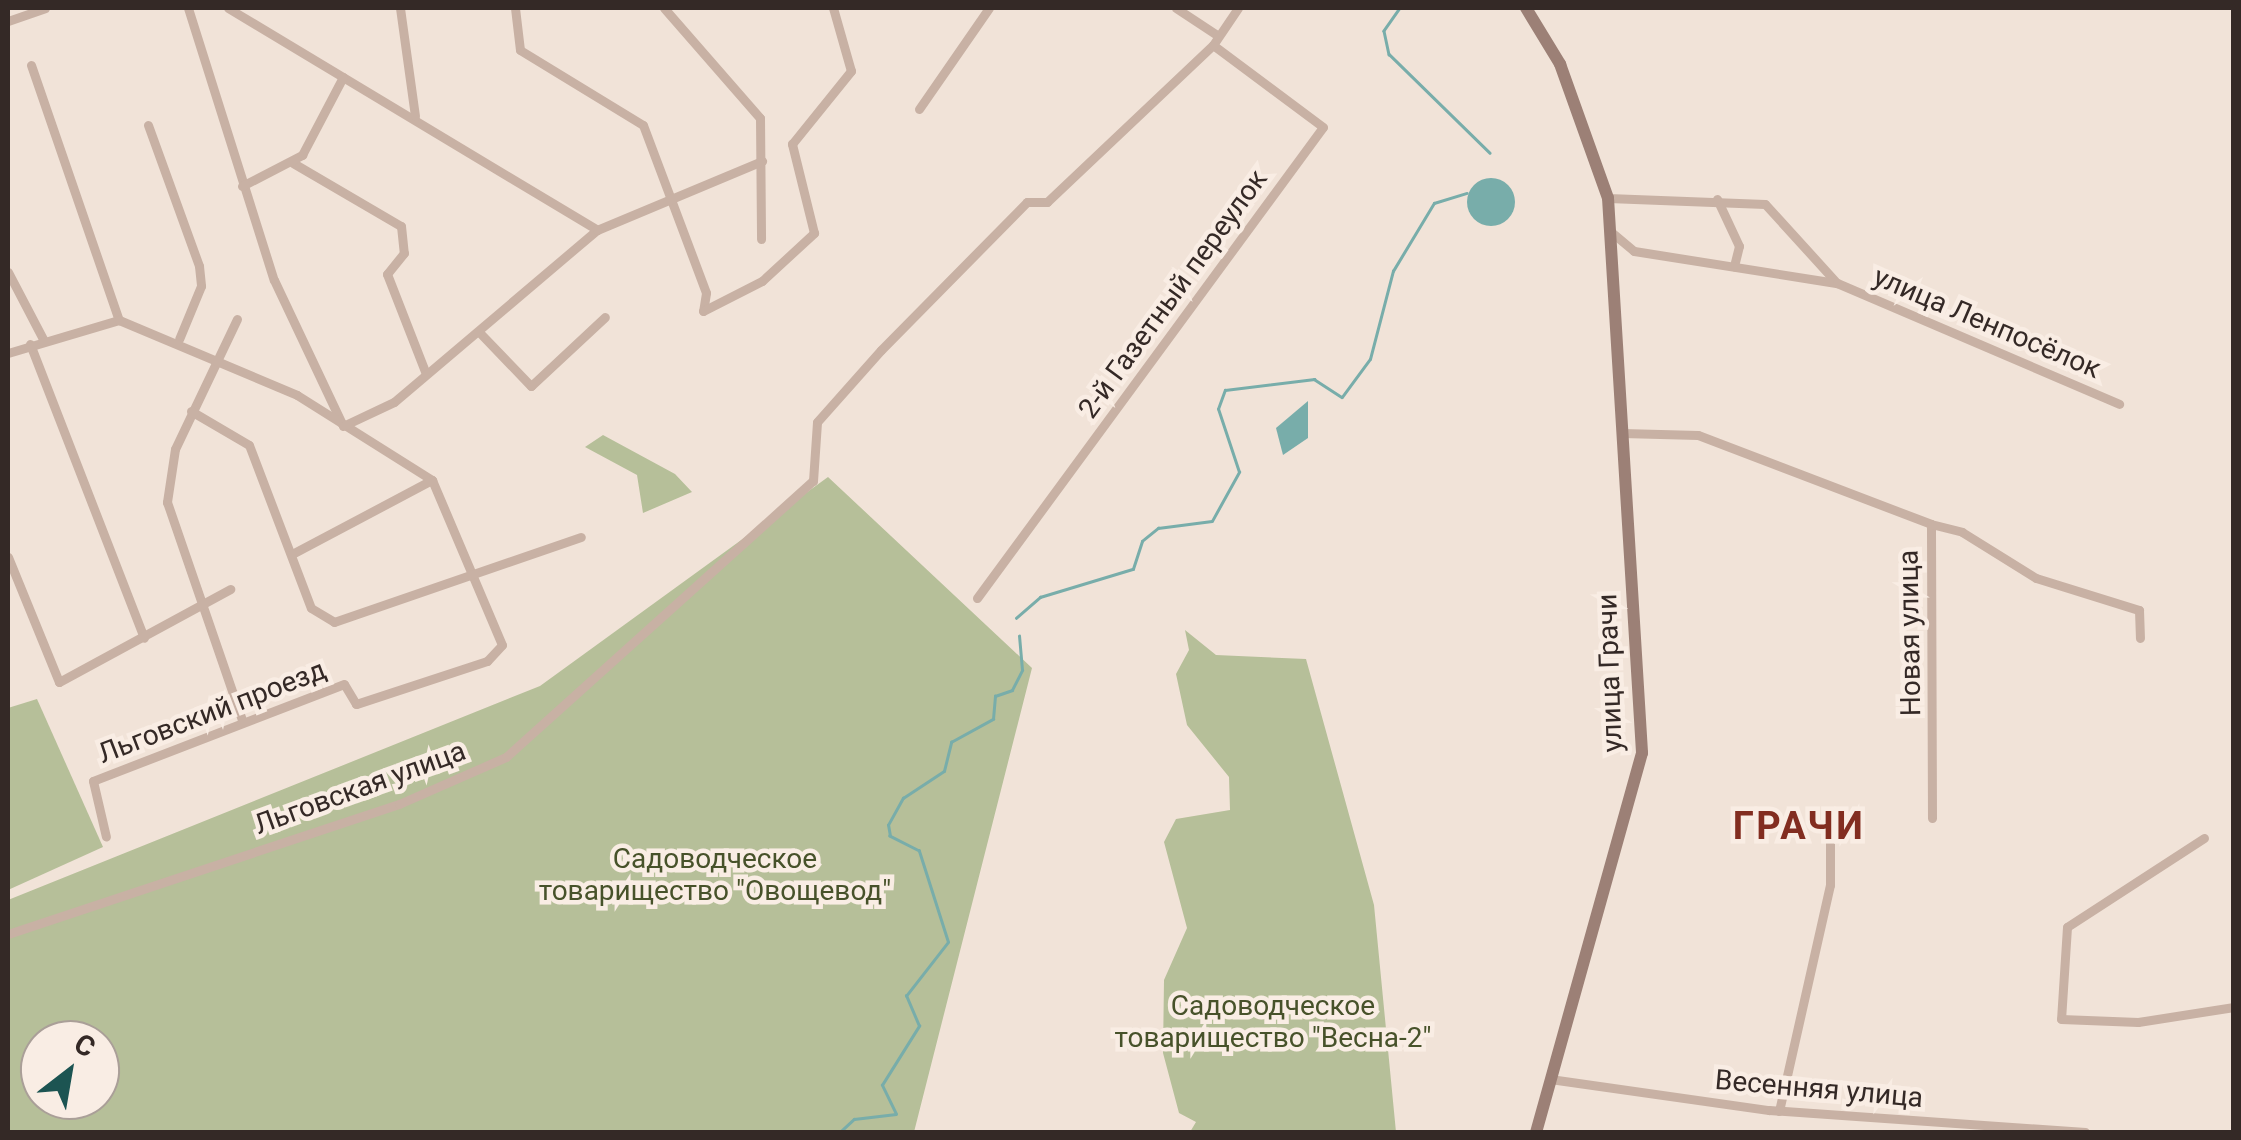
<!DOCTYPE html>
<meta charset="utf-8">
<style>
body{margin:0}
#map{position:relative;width:2241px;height:1140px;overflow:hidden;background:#f1e3d8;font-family:Roboto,sans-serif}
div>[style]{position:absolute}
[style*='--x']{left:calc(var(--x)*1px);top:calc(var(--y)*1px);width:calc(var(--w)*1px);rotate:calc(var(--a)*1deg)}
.green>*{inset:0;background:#b6bf99}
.water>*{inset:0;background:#78adaa}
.round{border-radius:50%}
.stream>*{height:2.5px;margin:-1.25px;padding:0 1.25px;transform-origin:1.25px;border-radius:1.25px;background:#78adaa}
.street>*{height:9px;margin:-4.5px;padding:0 4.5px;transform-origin:4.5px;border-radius:4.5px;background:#c8b1a4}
.secondary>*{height:12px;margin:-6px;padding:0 6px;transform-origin:6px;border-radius:6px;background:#9c8076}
span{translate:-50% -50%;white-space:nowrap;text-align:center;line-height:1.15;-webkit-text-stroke:9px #f9ede4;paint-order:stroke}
.street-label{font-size:28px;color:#342926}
.park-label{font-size:28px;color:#47522a}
.district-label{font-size:38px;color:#822d20;font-weight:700;letter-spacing:2.5px}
.frame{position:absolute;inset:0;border:10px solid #342926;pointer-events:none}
.north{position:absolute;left:20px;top:1020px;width:100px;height:100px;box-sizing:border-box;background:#f9ede4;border:2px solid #aa9f98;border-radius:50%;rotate:31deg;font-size:28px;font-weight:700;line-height:40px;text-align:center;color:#342926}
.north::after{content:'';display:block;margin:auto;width:35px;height:45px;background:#1c5452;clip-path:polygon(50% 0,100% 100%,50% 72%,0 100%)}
</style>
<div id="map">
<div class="green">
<div style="clip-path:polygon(603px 435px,675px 474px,692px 492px,643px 513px,637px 475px,585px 447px)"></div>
<div style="clip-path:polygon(evenodd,828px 477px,1032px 668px,914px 1132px,8px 1132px,8px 900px,540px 686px,828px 477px,40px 1040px,100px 1040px,100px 1100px,40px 1100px,40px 1040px)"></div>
<div style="clip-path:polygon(1185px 630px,1216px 655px,1306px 659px,1374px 905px,1396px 1132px,1190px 1132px,1196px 1122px,1179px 1113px,1163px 1053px,1164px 980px,1187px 928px,1164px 842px,1176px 819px,1230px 810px,1229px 777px,1187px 725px,1176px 674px,1189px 650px)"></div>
<div style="clip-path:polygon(37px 699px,103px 847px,8px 890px,8px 708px)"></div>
</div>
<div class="water">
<div class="round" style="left:1467px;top:178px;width:48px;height:48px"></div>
<div style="clip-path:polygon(1308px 401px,1308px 438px,1283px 455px,1276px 428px)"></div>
</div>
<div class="stream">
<div style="--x:1400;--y:8;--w:28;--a:125"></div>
<div style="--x:1384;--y:31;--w:24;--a:78"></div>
<div style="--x:1389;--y:54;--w:141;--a:44.4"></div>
<div style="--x:1016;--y:618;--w:32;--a:-41"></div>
<div style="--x:1040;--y:597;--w:97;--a:-16.8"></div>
<div style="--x:1133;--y:569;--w:29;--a:-72"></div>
<div style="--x:1142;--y:541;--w:21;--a:-39"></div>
<div style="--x:1158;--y:528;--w:54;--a:-7.4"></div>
<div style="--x:1212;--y:521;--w:56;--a:-61.1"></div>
<div style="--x:1239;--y:472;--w:66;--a:-108.4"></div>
<div style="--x:1218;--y:409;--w:20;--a:-70"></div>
<div style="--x:1225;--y:390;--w:90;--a:-7"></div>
<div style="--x:1314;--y:379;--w:33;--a:33"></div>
<div style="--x:1342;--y:397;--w:47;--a:-53.6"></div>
<div style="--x:1370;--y:359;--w:91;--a:-75.4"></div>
<div style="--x:1393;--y:271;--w:79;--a:-58.9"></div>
<div style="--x:1434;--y:203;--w:34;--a:-17"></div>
<div style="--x:840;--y:1132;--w:19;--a:-43"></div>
<div style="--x:854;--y:1119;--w:42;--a:-6.8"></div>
<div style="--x:896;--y:1114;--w:32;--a:-116"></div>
<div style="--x:882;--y:1085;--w:70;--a:-57.9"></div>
<div style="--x:919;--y:1026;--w:33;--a:-113"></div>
<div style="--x:906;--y:996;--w:68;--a:-52.1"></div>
<div style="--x:948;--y:942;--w:96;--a:-107.7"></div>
<div style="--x:919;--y:851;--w:33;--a:-153"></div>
<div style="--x:890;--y:836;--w:11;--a:-100"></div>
<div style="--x:888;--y:825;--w:31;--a:-61"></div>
<div style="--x:903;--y:798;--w:49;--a:-33.4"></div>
<div style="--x:944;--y:771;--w:30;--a:-76"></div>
<div style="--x:951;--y:742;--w:48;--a:-28.7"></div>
<div style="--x:993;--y:719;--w:23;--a:-85"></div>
<div style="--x:995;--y:696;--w:18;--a:-19"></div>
<div style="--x:1012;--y:690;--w:22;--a:-63"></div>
<div style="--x:1022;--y:670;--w:34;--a:-95"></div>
</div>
<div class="street">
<div style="--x:188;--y:8;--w:285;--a:72.5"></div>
<div style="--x:274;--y:280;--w:159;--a:64.7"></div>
<div style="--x:228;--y:8;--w:431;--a:31"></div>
<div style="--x:400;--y:8;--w:109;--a:82.1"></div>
<div style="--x:515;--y:8;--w:42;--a:83.2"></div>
<div style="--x:520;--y:50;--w:144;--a:31.4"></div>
<div style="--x:643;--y:125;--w:179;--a:69.4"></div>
<div style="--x:706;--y:293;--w:18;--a:99"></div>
<div style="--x:664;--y:8;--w:146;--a:48.9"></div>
<div style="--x:760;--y:118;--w:121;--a:89.5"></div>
<div style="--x:1176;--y:8;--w:49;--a:33.4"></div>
<div style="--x:8;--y:21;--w:39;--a:-19"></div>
<div style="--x:31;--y:65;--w:270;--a:71"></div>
<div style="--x:919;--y:109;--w:123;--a:-55.3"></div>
<div style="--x:148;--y:125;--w:150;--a:70.1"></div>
<div style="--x:199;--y:266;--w:20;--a:84"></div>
<div style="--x:201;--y:286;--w:57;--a:112.5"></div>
<div style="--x:293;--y:163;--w:125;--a:30.3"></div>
<div style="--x:401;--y:226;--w:27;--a:84"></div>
<div style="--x:404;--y:253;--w:27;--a:129"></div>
<div style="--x:387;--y:274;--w:107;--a:68.7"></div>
<div style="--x:242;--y:186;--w:68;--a:-27.3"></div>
<div style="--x:302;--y:155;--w:88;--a:-62.3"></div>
<div style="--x:1608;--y:198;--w:157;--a:2.2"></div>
<div style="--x:1765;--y:204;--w:104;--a:47.7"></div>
<div style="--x:1717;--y:199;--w:52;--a:64.9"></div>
<div style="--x:1739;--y:246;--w:21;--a:104"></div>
<div style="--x:1610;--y:231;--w:31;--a:40"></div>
<div style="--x:1634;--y:251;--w:206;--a:9"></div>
<div style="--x:1837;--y:283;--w:307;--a:23.2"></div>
<div style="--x:8;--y:272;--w:76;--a:62.4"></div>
<div style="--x:703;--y:311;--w:66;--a:-27"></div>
<div style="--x:762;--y:281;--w:71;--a:-42.7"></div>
<div style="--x:814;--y:233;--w:92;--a:-103.9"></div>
<div style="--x:792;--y:144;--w:94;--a:-51.1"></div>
<div style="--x:851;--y:71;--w:66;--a:-105.9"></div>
<div style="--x:237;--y:319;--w:144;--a:115.5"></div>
<div style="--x:175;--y:449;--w:54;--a:98.6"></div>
<div style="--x:167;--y:502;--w:231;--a:71"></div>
<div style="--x:479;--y:332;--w:75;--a:46.1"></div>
<div style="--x:531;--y:386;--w:101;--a:-43"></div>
<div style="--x:30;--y:344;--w:315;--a:68.8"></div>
<div style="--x:8;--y:353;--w:116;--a:-16.6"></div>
<div style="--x:119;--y:320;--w:193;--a:22.8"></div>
<div style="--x:297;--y:395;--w:160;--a:32.2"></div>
<div style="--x:432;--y:480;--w:179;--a:67"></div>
<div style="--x:502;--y:645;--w:22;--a:133"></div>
<div style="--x:487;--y:661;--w:138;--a:161.8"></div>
<div style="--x:356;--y:704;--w:23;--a:-121"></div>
<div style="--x:344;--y:684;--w:269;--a:158.9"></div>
<div style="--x:93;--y:781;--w:57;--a:76.9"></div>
<div style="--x:191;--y:411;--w:67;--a:30.4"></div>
<div style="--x:249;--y:445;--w:174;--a:69.2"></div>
<div style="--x:311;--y:608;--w:27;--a:31"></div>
<div style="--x:334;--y:622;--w:261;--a:-19"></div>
<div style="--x:343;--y:426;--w:56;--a:-25.2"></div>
<div style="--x:394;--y:402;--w:266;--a:-40.3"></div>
<div style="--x:597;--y:230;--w:179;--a:-22.7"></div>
<div style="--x:1622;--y:433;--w:76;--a:1.5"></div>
<div style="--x:1698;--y:435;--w:249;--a:20.9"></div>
<div style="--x:292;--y:554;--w:158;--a:-27.9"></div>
<div style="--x:8;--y:557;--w:135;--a:67.8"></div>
<div style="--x:59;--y:682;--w:195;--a:-28.5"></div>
<div style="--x:977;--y:598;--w:584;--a:-53.7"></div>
<div style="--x:1323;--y:127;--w:137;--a:-143.3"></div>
<div style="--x:1932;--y:818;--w:294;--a:-90.2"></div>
<div style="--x:1931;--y:524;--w:32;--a:14"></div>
<div style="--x:1962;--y:532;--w:87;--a:31.9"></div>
<div style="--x:2036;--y:578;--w:108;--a:17.3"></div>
<div style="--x:2139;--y:610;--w:28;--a:88"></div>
<div style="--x:2204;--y:838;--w:163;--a:147"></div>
<div style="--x:2067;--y:927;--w:92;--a:93.7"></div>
<div style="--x:2061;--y:1019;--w:77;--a:2.2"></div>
<div style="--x:2138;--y:1022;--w:97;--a:-8.9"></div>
<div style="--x:8;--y:934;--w:412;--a:-18.4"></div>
<div style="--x:399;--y:804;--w:117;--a:-23.7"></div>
<div style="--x:506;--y:757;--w:413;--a:-42"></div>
<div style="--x:813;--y:481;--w:59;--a:-86.1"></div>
<div style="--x:817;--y:422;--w:96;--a:-48.4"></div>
<div style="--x:881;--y:350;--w:208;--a:-45.4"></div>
<div style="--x:1027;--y:202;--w:20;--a:0"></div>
<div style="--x:1047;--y:202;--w:228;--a:-43.4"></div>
<div style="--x:1213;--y:45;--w:45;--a:-56"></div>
<div style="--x:1550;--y:1079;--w:221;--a:8.1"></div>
<div style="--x:1769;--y:1110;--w:317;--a:4"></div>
<div style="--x:1779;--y:1111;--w:232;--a:-77.3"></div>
<div style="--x:1830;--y:885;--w:51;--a:-90"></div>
</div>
<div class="secondary">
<div style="--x:1526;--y:8;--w:66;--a:58.7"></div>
<div style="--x:1560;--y:64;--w:142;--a:70.3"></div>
<div style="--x:1608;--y:198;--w:556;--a:86.49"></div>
<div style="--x:1642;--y:753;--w:394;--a:105.6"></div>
</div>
<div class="street-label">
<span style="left:1173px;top:294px;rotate:-54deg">2-й Газетный переулок</span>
<span style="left:1987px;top:323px;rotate:23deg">улица Ленпосёлок</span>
<span style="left:1910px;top:633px;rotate:-91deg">Новая улица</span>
<span style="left:1610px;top:673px;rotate:-92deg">улица Грачи</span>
<span style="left:212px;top:712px;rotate:-21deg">Льговский проезд</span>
<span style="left:360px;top:788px;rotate:-20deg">Льговская улица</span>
<span style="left:1819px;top:1089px;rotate:5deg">Весенняя улица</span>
</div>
<div class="park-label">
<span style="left:715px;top:875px">Садоводческое<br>товарищество "Овощевод"</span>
<span style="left:1273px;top:1022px">Садоводческое<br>товарищество "Весна-2"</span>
</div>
<div class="district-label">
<span style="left:1799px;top:827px">ГРАЧИ</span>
</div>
<div class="frame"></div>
<div class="north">С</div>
</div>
